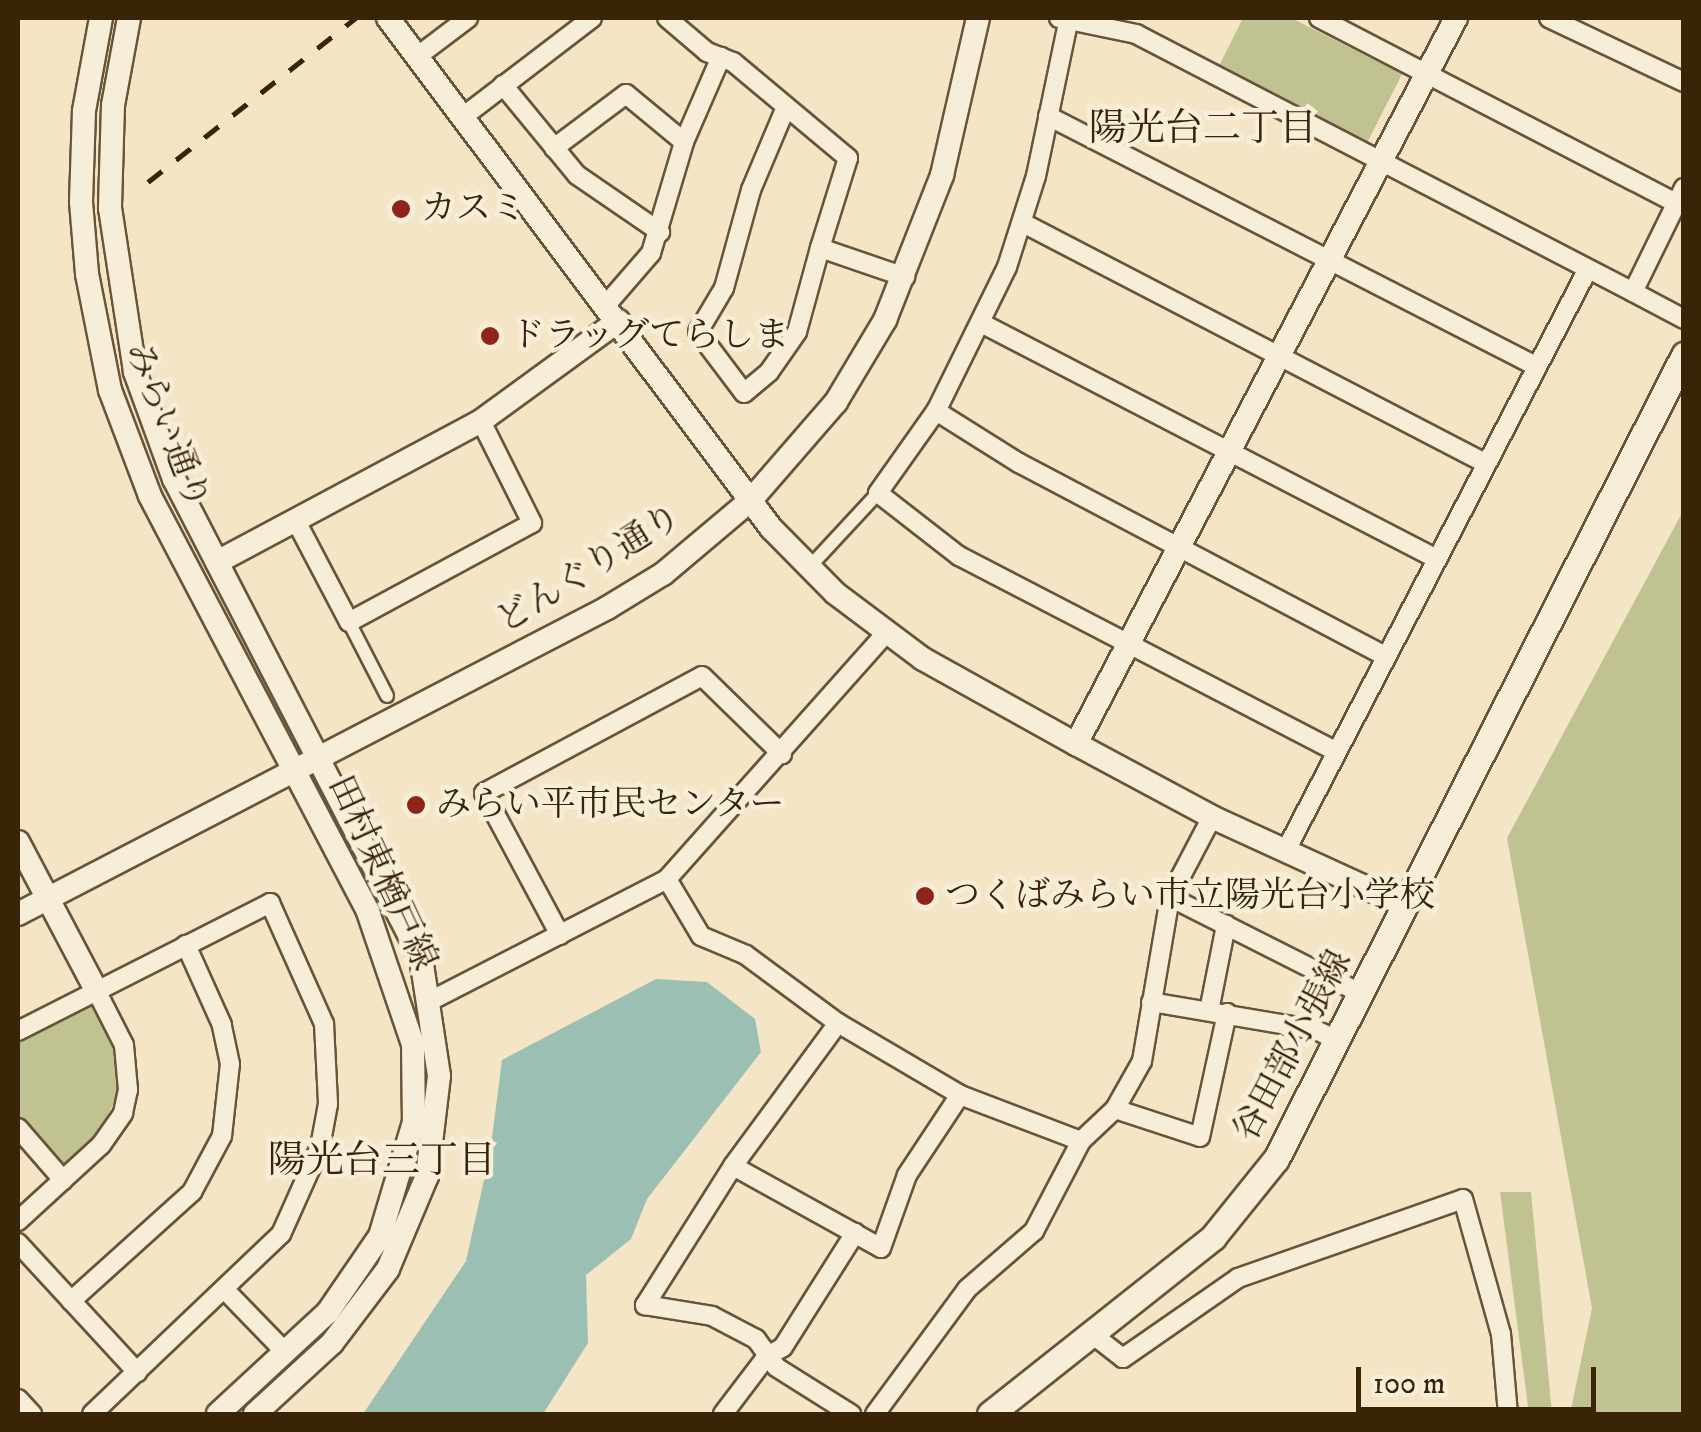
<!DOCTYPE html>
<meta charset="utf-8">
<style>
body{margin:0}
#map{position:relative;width:1701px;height:1432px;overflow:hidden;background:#f3e5c5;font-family:"IM FELL DW Pica","Noto Serif JP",serif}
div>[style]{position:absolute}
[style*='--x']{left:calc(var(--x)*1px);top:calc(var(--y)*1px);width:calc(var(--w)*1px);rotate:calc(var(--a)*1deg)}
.green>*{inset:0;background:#c0c391}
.water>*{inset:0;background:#9bbfb3}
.roads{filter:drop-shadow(2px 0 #685437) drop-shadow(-2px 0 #685437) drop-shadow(0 2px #685437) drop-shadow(0 -2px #685437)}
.pedestrian>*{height:12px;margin:-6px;padding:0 6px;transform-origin:6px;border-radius:6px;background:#f7eed9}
.minor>*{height:18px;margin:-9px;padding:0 9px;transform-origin:9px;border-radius:9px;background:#f7eed9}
.tertiary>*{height:22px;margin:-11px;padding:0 11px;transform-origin:11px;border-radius:11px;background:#f7eed9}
.secondary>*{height:25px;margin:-12.5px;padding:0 12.5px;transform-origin:12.5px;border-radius:12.5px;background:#f7eed9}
.rail>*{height:5px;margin-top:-2.5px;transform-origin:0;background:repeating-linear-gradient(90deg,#392408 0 18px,transparent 0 36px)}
.dots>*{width:28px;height:28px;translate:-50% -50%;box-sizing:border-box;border:5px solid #f7eed9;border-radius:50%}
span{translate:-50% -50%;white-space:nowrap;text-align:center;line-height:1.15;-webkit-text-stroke:9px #f7eed9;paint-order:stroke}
.poi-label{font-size:35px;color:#392408}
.left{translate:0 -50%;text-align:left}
.street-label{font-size:35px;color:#392408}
.neighbourhood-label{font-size:38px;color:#392408}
.frame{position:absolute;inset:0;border:20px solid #392408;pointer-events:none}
.scale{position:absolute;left:1356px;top:1367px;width:240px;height:45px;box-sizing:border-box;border:5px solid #392408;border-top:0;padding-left:12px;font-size:30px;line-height:35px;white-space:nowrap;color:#392408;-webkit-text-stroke:8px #f7eed9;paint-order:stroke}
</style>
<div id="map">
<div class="green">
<div style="clip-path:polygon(1243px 18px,1291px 18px,1402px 74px,1367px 143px,1218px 68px)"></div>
<div style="clip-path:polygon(1682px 513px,1683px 1414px,1570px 1414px,1592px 1308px,1507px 838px)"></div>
<div style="clip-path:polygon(86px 1003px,98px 1008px,118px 1050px,120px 1090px,97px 1137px,68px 1164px,56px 1163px,18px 1121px,18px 1037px)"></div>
<div style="clip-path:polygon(1500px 1192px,1531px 1192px,1552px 1414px,1529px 1414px)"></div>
</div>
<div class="water">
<div style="clip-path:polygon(656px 979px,707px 982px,755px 1019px,761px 1052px,647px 1199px,631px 1239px,586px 1275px,588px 1343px,543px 1414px,363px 1414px,466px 1261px,490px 1153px,502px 1060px)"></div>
</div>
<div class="roads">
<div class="pedestrian">
<div style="--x:816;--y:560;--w:91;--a:-47.2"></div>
<div style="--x:349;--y:622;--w:83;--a:62.8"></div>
</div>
<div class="minor">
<div style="--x:667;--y:18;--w:52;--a:40.4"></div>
<div style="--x:707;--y:52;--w:28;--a:21"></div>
<div style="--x:733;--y:62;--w:150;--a:39.9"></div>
<div style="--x:848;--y:158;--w:94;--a:107.3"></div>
<div style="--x:820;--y:248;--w:90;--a:18.8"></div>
<div style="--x:1059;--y:18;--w:79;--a:11.7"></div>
<div style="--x:1136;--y:34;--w:560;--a:27.43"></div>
<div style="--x:1633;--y:292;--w:116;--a:-63.9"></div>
<div style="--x:1069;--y:18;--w:161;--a:101.8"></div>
<div style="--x:1036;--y:176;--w:96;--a:107.7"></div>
<div style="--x:1007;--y:267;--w:161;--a:116.2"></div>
<div style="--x:936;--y:411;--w:100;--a:125.3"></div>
<div style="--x:878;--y:493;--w:103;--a:37.9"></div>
<div style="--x:959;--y:556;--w:424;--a:27.4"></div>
<div style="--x:1319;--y:18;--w:402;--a:27.4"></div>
<div style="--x:1549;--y:18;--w:149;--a:25.4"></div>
<div style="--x:418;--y:56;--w:63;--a:-37.2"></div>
<div style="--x:503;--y:85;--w:117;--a:50.6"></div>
<div style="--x:577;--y:175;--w:101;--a:34.5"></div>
<div style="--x:786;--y:107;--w:90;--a:112.9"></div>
<div style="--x:751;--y:190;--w:102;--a:105.4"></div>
<div style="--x:724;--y:288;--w:51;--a:120.6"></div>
<div style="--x:698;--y:332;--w:76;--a:53"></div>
<div style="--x:744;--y:393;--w:33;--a:-40"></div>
<div style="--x:769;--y:372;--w:49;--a:-55"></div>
<div style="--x:797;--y:332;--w:87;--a:-74.7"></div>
<div style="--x:464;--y:116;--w:161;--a:-37.4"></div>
<div style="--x:1048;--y:116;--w:548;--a:27.13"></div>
<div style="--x:554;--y:148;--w:90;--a:-36.9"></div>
<div style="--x:626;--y:94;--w:75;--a:39.6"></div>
<div style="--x:1023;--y:223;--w:521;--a:27.45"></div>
<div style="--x:1633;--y:292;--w:58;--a:27.9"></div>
<div style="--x:606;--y:305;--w:69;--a:-49.1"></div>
<div style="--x:651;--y:253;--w:116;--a:-73.4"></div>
<div style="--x:684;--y:142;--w:93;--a:-66.5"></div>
<div style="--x:983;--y:324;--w:509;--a:27.37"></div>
<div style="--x:936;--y:411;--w:98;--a:32.1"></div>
<div style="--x:1019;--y:463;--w:414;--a:27.8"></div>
<div style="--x:296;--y:521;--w:114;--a:62.3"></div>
<div style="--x:349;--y:622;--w:208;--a:-28.4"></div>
<div style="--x:532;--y:523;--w:114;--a:-116.6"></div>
<div style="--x:1212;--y:817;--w:90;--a:117.7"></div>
<div style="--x:1170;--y:897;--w:215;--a:26.8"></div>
<div style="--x:1285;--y:852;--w:657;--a:-62.54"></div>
<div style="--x:667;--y:879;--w:66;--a:59.2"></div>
<div style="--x:701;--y:936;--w:49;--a:22.9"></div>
<div style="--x:746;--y:955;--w:114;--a:36.5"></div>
<div style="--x:838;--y:1023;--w:142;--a:30.5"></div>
<div style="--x:960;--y:1095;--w:129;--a:20.8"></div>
<div style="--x:1081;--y:1141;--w:47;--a:-43.3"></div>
<div style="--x:1115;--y:1109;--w:55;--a:-60.6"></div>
<div style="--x:1142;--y:1061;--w:166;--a:-80.3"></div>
<div style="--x:560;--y:935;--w:161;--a:-118.2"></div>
<div style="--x:484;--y:793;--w:247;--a:-28.2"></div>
<div style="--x:702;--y:676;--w:112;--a:44.3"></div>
<div style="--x:430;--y:1001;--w:267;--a:-27.2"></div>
<div style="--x:667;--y:879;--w:328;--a:-48.3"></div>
<div style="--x:1151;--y:1002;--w:167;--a:9.6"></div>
<div style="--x:1316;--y:1030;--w:25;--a:26"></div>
<div style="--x:1209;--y:1011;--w:88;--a:-78.8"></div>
<div style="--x:838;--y:1023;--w:177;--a:126.3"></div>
<div style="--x:733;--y:1166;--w:165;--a:122.3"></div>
<div style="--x:645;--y:1305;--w:68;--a:9.3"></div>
<div style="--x:712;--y:1316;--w:50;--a:27.6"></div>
<div style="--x:756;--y:1339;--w:34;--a:54"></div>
<div style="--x:776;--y:1367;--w:89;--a:32.1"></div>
<div style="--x:18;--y:1031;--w:283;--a:-26.9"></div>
<div style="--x:270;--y:903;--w:133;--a:65.9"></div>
<div style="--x:324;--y:1024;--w:80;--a:87.1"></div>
<div style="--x:328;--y:1104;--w:44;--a:100.5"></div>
<div style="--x:320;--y:1147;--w:95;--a:114.1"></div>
<div style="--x:281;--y:1234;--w:261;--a:136.4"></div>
<div style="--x:1115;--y:1109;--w:89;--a:18.2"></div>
<div style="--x:1200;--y:1137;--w:127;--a:-77.7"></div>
<div style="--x:18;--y:1128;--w:69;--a:49.1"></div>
<div style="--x:733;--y:1166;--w:169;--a:29"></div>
<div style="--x:881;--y:1248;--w:77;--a:-70.4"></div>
<div style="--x:907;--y:1175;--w:96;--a:-56.5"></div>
<div style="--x:18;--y:1221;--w:113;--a:-42.5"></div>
<div style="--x:101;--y:1145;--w:39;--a:-55"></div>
<div style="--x:123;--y:1113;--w:24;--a:-78"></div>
<div style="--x:128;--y:1090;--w:45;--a:-95.1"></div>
<div style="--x:124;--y:1045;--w:64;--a:-117"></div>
<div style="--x:18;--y:1243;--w:176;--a:47.3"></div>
<div style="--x:226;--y:1291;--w:86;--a:45.9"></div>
<div style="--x:71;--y:1301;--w:163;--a:-42"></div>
<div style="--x:192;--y:1192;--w:64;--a:-61.8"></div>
<div style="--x:222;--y:1136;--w:72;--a:-83.7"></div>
<div style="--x:230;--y:1064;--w:40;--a:-102"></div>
<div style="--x:222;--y:1025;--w:88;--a:-114.2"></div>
<div style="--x:1092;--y:1334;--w:39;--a:38"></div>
<div style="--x:1123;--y:1358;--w:140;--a:-34.8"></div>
<div style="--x:1238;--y:1278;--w:238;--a:-19.3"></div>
<div style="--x:1463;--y:1199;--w:140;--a:74.3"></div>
<div style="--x:1501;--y:1334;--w:80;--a:85"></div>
<div style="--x:18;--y:1399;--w:21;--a:47"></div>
<div style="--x:723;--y:1414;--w:73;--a:-52.8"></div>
<div style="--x:767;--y:1356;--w:18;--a:-29"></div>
<div style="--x:783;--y:1347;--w:135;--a:-57.7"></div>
<div style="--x:875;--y:1414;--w:155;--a:-53.6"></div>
<div style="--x:967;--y:1289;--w:89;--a:-40.9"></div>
<div style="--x:1034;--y:1231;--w:102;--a:-62.4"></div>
</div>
<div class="tertiary">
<div style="--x:101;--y:18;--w:95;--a:100.4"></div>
<div style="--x:84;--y:111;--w:91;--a:91.9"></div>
<div style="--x:81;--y:202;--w:72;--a:85.2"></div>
<div style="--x:87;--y:274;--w:118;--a:78.8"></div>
<div style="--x:110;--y:390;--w:113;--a:69.3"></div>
<div style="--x:150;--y:496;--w:470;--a:62.3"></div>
<div style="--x:368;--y:912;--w:139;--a:71.2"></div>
<div style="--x:413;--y:1044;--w:78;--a:89.3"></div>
<div style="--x:414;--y:1122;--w:119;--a:106.6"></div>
<div style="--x:380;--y:1236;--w:92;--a:124.4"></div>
<div style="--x:328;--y:1312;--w:150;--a:137.2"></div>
<div style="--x:129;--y:18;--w:88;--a:100.4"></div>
<div style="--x:113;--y:105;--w:103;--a:91.7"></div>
<div style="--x:110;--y:208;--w:166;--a:81.3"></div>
<div style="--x:135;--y:372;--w:114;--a:70"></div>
<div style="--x:174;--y:479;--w:539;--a:62.72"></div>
<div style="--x:421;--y:958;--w:119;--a:81.3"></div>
<div style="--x:439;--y:1076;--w:101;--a:96.8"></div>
<div style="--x:427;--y:1176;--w:101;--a:112.8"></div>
<div style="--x:388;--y:1269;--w:93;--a:127.1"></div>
<div style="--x:332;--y:1343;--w:105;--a:137.3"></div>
<div style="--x:388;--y:18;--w:638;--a:53.09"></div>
<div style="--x:771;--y:528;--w:91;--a:45.4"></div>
<div style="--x:835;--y:593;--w:110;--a:36.9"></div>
<div style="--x:923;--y:659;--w:175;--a:29.1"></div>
<div style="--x:1076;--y:744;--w:154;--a:28.2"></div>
<div style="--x:1212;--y:817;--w:211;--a:24.6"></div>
<div style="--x:217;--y:562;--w:299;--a:-28.1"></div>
<div style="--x:481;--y:421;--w:170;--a:-36.1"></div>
<div style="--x:1076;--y:744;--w:819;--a:-62.37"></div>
<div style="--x:18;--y:842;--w:165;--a:62.2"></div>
<div style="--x:18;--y:914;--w:664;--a:-27.45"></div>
<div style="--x:607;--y:608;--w:66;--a:-31.3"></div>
<div style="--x:663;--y:574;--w:115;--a:-40.1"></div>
<div style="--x:751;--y:500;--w:130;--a:-49.1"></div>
<div style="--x:836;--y:402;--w:96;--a:-59.1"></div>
<div style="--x:885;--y:320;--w:156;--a:-68.5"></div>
<div style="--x:942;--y:175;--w:161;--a:-77.1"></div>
</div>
<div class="secondary">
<div style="--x:990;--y:1414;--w:285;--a:-38.4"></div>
<div style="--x:1213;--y:1237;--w:100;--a:-51.1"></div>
<div style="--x:1276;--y:1159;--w:902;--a:-63.09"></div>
</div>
</div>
<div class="rail">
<div style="--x:148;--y:182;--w:265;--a:-38.3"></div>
</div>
<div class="dots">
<div style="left:401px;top:209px;background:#8f2418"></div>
<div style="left:490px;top:336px;background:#8f2418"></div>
<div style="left:416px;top:805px;background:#8f2418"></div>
<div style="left:925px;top:896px;background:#8f2418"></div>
</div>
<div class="poi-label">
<span class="left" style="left:421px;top:209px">カスミ</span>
<span class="left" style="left:510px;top:336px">ドラッグてらしま</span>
<span class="left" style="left:436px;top:805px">みらい平市民センター</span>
<span class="left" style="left:945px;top:896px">つくばみらい市立陽光台小学校</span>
</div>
<div class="street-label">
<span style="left:167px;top:426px;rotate:69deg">みらい通り</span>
<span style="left:589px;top:569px;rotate:-32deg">どんぐり通り</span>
<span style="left:382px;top:873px;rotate:65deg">田村東楢戸線</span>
<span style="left:1293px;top:1046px;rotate:-62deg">谷田部小張線</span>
</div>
<div class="neighbourhood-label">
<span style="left:1203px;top:130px">陽光台二丁目</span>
<span style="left:382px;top:1162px">陽光台三丁目</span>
</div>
<div class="frame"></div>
<div class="scale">100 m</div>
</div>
